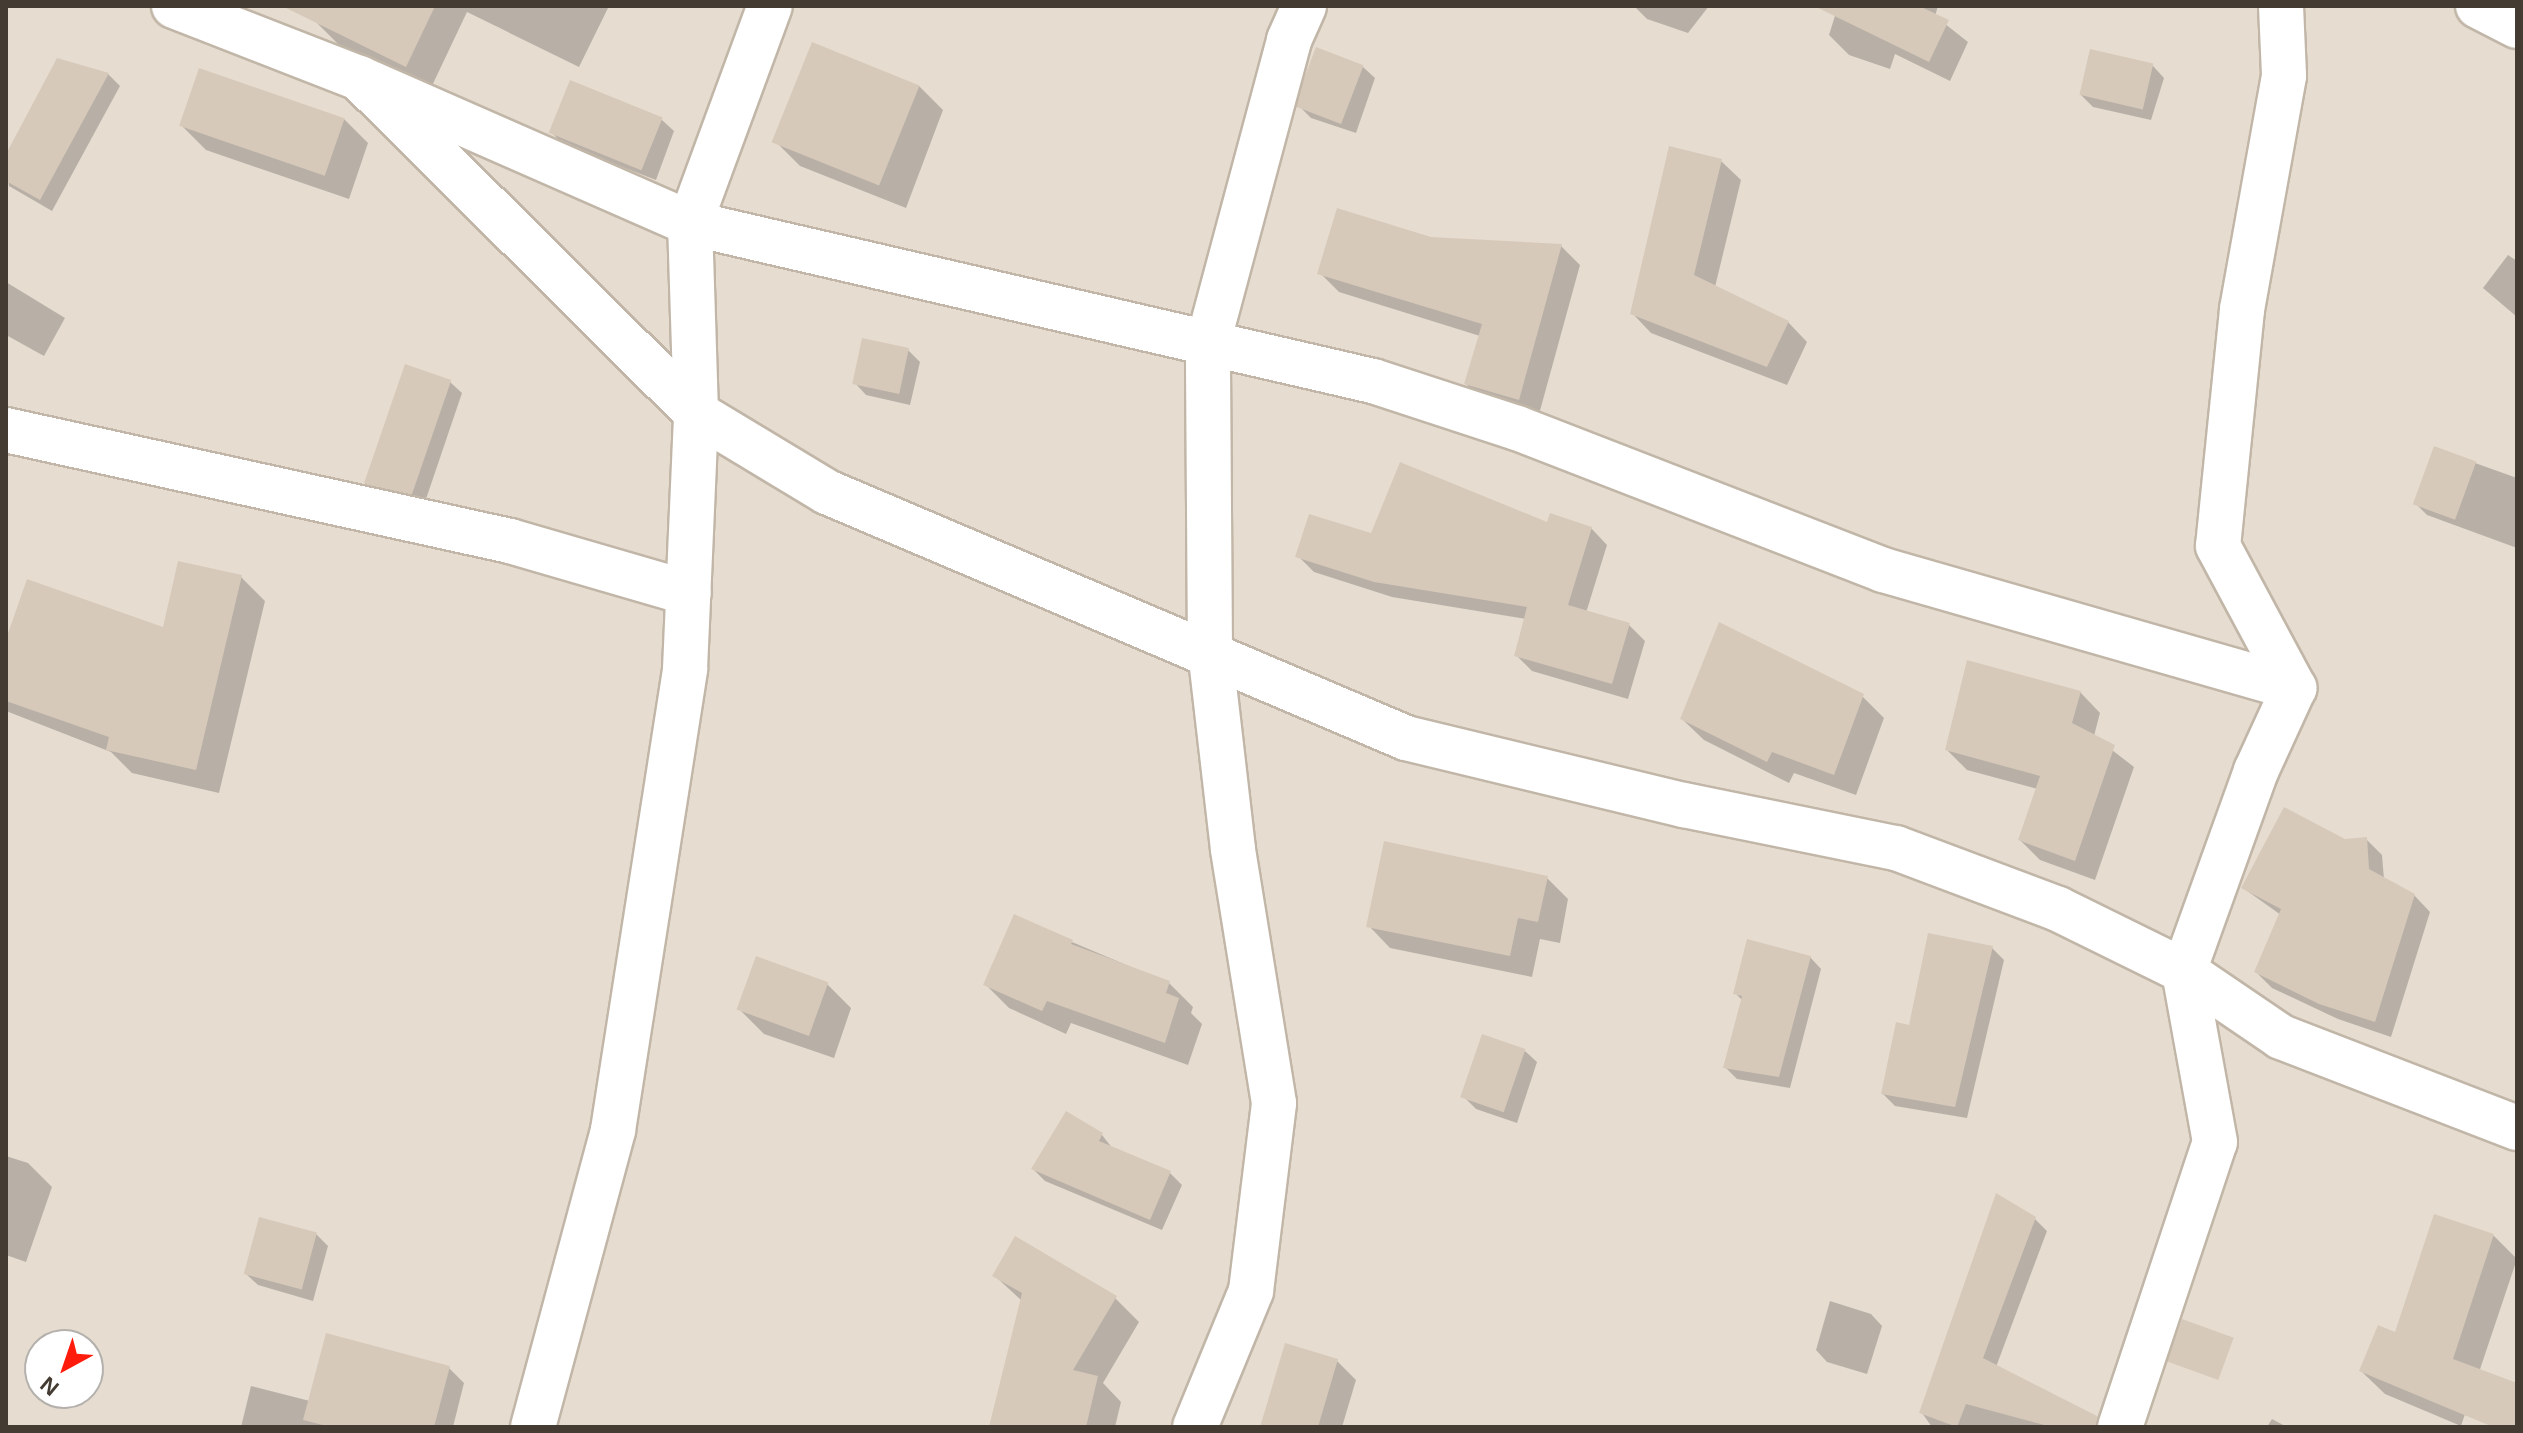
<!DOCTYPE html>
<style>
body{margin:0}
#map{position:relative;width:2523px;height:1433px;overflow:hidden;background:#f2ece2;font-family:Arial,sans-serif}
div>[style]{position:absolute}
[style*='--x']{left:calc(var(--x)*1px);top:calc(var(--y)*1px);width:calc(var(--w)*1px);rotate:calc(var(--a)*1deg)}
.residential>*{inset:0;background:#e6ddd0}
.shadow>*{inset:0;background:#0003}
.building>*{inset:0;background:#d7c9ba;transform-origin:0 0}
.roads{filter:drop-shadow(2px 0 #c1b6a7) drop-shadow(-2px 0 #c1b6a7) drop-shadow(0 2px #c1b6a7) drop-shadow(0 -2px #c1b6a7)}
.minor>*{height:44px;margin:-22px;padding:0 22px;transform-origin:22px;border-radius:22px;background:#fff}
span{translate:-50% -50%;white-space:nowrap;text-align:center;line-height:1.15;-webkit-text-stroke:7px #fff;paint-order:stroke}
.frame{position:absolute;inset:0;border:8px solid #443b32;pointer-events:none}
.north{position:absolute;left:24px;top:1329px;width:80px;height:80px;box-sizing:border-box;background:#fff;border:2px solid #b4b1ad;border-radius:50%;rotate:220deg;font-size:22px;font-weight:700;line-height:32px;text-align:center;color:#443b32}
.north::after{content:'';display:block;margin:auto;width:28px;height:36px;background:#ff1c0c;clip-path:polygon(50% 0,100% 100%,50% 72%,0 100%)}
</style>
<div id="map">
<div class="residential">
<div style="clip-path:polygon(evenodd,6px 6px,2517px 6px,2517px 1427px,6px 1427px,6px 6px,40px 1345px,88px 1345px,88px 1393px,40px 1393px,40px 1345px)"></div>
</div>
<div class="shadow">
<div style="clip-path:polygon(321px 6px,609px 6px,579px 67px,467px 12px,430px 90px,338px 44px,314px 20px)"></div>
<div style="clip-path:polygon(1634px 6px,1709px 6px,1688px 33px,1647px 19px)"></div>
<div style="clip-path:polygon(1838px 6px,1938px 6px,1935px 16px,1968px 42px,1950px 81px,1895px 54px,1890px 69px,1849px 55px,1829px 35px)"></div>
<div style="clip-path:polygon(2091px 51px,2153px 66px,2164px 78px,2151px 120px,2093px 107px,2081px 95px)"></div>
<div style="clip-path:polygon(1363px 67px,1375px 78px,1356px 133px,1311px 118px,1299px 106px)"></div>
<div style="clip-path:polygon(108px 74px,120px 86px,52px 211px,9px 186px,6px 158px)"></div>
<div style="clip-path:polygon(919px 86px,943px 110px,906px 208px,800px 166px,776px 142px)"></div>
<div style="clip-path:polygon(344px 119px,368px 143px,349px 199px,206px 150px,182px 126px)"></div>
<div style="clip-path:polygon(662px 120px,674px 131px,656px 180px,563px 144px,551px 132px)"></div>
<div style="clip-path:polygon(1721px 161px,1741px 180px,1715px 287px,1788px 322px,1807px 342px,1787px 385px,1651px 333px,1632px 313px)"></div>
<div style="clip-path:polygon(1431px 239px,1561px 246px,1580px 265px,1538px 418px,1485px 403px,1466px 384px,1480px 336px,1339px 292px,1320px 273px)"></div>
<div style="clip-path:polygon(2508px 255px,2517px 261px,2517px 317px,2483px 288px)"></div>
<div style="clip-path:polygon(6px 282px,65px 318px,44px 356px,6px 335px)"></div>
<div style="clip-path:polygon(908px 350px,920px 362px,910px 405px,866px 395px,855px 383px)"></div>
<div style="clip-path:polygon(450px 382px,462px 393px,424px 505px,378px 494px,366px 483px)"></div>
<div style="clip-path:polygon(2436px 449px,2517px 478px,2517px 548px,2427px 515px,2416px 504px)"></div>
<div style="clip-path:polygon(1548px 524px,1591px 528px,1607px 545px,1586px 613px,1629px 625px,1645px 641px,1628px 699px,1532px 671px,1516px 655px,1526px 619px,1392px 597px,1314px 572px,1298px 556px,1372px 536px)"></div>
<div style="clip-path:polygon(241px 577px,265px 601px,219px 793px,132px 773px,111px 752px,6px 711px,6px 645px,165px 629px)"></div>
<div style="clip-path:polygon(2080px 692px,2100px 713px,2094px 736px,2134px 767px,2095px 880px,2040px 860px,2020px 840px,2038px 789px,1967px 770px,1947px 750px)"></div>
<div style="clip-path:polygon(1862px 696px,1884px 718px,1856px 795px,1794px 773px,1789px 783px,1704px 740px,1682px 719px)"></div>
<div style="clip-path:polygon(2366px 839px,2382px 855px,2384px 879px,2414px 895px,2430px 912px,2391px 1037px,2338px 1019px,2272px 988px,2256px 972px,2281px 915px,2243px 888px,2345px 841px)"></div>
<div style="clip-path:polygon(1547px 878px,1568px 899px,1560px 943px,1540px 939px,1532px 977px,1390px 948px,1369px 926px)"></div>
<div style="clip-path:polygon(1072px 942px,1169px 983px,1193px 1007px,1191px 1013px,1202px 1024px,1188px 1065px,1071px 1023px,1066px 1034px,1009px 1008px,985px 984px)"></div>
<div style="clip-path:polygon(1992px 948px,2004px 960px,1967px 1118px,1895px 1106px,1883px 1094px,1911px 1027px)"></div>
<div style="clip-path:polygon(1810px 957px,1821px 969px,1790px 1088px,1737px 1079px,1725px 1067px,1743px 1001px,1735px 993px)"></div>
<div style="clip-path:polygon(827px 984px,851px 1008px,834px 1058px,764px 1034px,740px 1010px)"></div>
<div style="clip-path:polygon(1525px 1051px,1537px 1062px,1517px 1123px,1476px 1109px,1464px 1097px)"></div>
<div style="clip-path:polygon(1067px 1114px,1102px 1135px,1113px 1149px,1170px 1173px,1182px 1185px,1162px 1230px,1045px 1181px,1033px 1169px)"></div>
<div style="clip-path:polygon(6px 1156px,28px 1163px,52px 1187px,26px 1262px,6px 1255px)"></div>
<div style="clip-path:polygon(2435px 1217px,2494px 1236px,2517px 1259px,2461px 1426px,2385px 1394px,2361px 1371px,2396px 1335px)"></div>
<div style="clip-path:polygon(2035px 1219px,2047px 1231px,1996px 1367px,2056px 1403px,2045px 1427px,1932px 1427px,1922px 1413px)"></div>
<div style="clip-path:polygon(316px 1234px,328px 1246px,313px 1301px,258px 1285px,246px 1274px)"></div>
<div style="clip-path:polygon(995px 1276px,1115px 1298px,1139px 1322px,1103px 1383px,1121px 1402px,1115px 1427px,991px 1427px,1022px 1301px)"></div>
<div style="clip-path:polygon(1830px 1301px,1871px 1314px,1882px 1326px,1867px 1374px,1827px 1362px,1816px 1350px)"></div>
<div style="clip-path:polygon(1337px 1361px,1356px 1380px,1342px 1427px,1263px 1427px)"></div>
<div style="clip-path:polygon(449px 1368px,464px 1383px,453px 1427px,241px 1427px,251px 1386px,310px 1401px)"></div>
<div style="clip-path:polygon(2272px 1419px,2287px 1427px,2267px 1427px)"></div>
</div>
<div class="building">
<div style="clip-path:polygon(282px 6px,435px 6px,406px 67px)"></div>
<div style="clip-path:polygon(1814px 6px,1919px 6px,1949px 20px,1929px 62px)"></div>
<div style="left:812px;top:42px;width:116px;height:108px;rotate:22deg"></div>
<div style="left:1316px;top:47px;width:51px;height:63px;rotate:21deg"></div>
<div style="left:2090px;top:49px;width:65px;height:47px;rotate:13deg"></div>
<div style="clip-path:polygon(57px 58px,109px 73px,40px 200px,6px 181px,6px 154px)"></div>
<div style="left:199px;top:68px;width:154px;height:61px;rotate:19deg"></div>
<div style="left:570px;top:80px;width:100px;height:57px;rotate:22deg"></div>
<div style="clip-path:polygon(1669px 146px,1722px 159px,1694px 275px,1789px 321px,1767px 367px,1630px 314px)"></div>
<div style="clip-path:polygon(1337px 208px,1431px 237px,1562px 244px,1519px 400px,1464px 384px,1482px 324px,1317px 274px)"></div>
<div style="left:862px;top:338px;width:48px;height:47px;rotate:12deg"></div>
<div style="left:405px;top:364px;width:49px;height:126px;rotate:19deg"></div>
<div style="left:2434px;top:446px;width:45px;height:62px;rotate:20deg"></div>
<div style="clip-path:polygon(1400px 462px,1547px 522px,1550px 513px,1592px 527px,1568px 605px,1630px 623px,1612px 684px,1514px 656px,1527px 607px,1374px 582px,1295px 557px,1309px 514px,1371px 533px)"></div>
<div style="clip-path:polygon(178px 561px,242px 575px,196px 770px,106px 750px,109px 737px,6px 701px,6px 639px,27px 579px,163px 627px)"></div>
<div style="clip-path:polygon(1719px 622px,1864px 694px,1834px 775px,1772px 752px,1767px 762px,1680px 719px)"></div>
<div style="clip-path:polygon(1967px 660px,2081px 691px,2072px 723px,2115px 745px,2075px 861px,2018px 840px,2040px 776px,1945px 750px)"></div>
<div style="clip-path:polygon(2284px 807px,2345px 839px,2367px 837px,2369px 869px,2415px 894px,2375px 1022px,2319px 1004px,2254px 972px,2281px 909px,2241px 888px)"></div>
<div style="clip-path:polygon(1384px 841px,1548px 876px,1538px 922px,1518px 918px,1510px 956px,1366px 927px)"></div>
<div style="clip-path:polygon(1014px 914px,1073px 940px,1071px 944px,1170px 981px,1166px 993px,1179px 998px,1165px 1043px,1047px 1001px,1042px 1011px,983px 985px)"></div>
<div style="clip-path:polygon(1928px 933px,1993px 946px,1955px 1107px,1881px 1094px,1896px 1022px,1909px 1025px)"></div>
<div style="clip-path:polygon(1747px 939px,1811px 956px,1779px 1077px,1723px 1068px,1742px 996px,1733px 994px)"></div>
<div style="left:756px;top:956px;width:77px;height:57px;rotate:20deg"></div>
<div style="left:1482px;top:1034px;width:46px;height:67px;rotate:19deg"></div>
<div style="clip-path:polygon(1066px 1111px,1103px 1133px,1099px 1141px,1171px 1171px,1150px 1220px,1031px 1169px)"></div>
<div style="clip-path:polygon(1996px 1193px,2036px 1217px,1983px 1358px,2097px 1416px,2096px 1427px,2052px 1427px,1966px 1404px,1957px 1427px,1919px 1413px)"></div>
<div style="clip-path:polygon(2434px 1214px,2494px 1234px,2453px 1359px,2517px 1383px,2517px 1427px,2493px 1427px,2359px 1371px,2378px 1325px,2395px 1332px)"></div>
<div style="left:259px;top:1217px;width:60px;height:59px;rotate:15deg"></div>
<div style="clip-path:polygon(1015px 1236px,1117px 1296px,1073px 1370px,1098px 1376px,1086px 1427px,989px 1427px,1022px 1293px,992px 1276px)"></div>
<div style="left:2182px;top:1319px;width:55px;height:45px;rotate:20deg"></div>
<div style="clip-path:polygon(326px 1333px,450px 1366px,434px 1427px,331px 1427px,303px 1420px)"></div>
<div style="clip-path:polygon(1285px 1343px,1338px 1359px,1318px 1427px,1260px 1427px)"></div>
</div>
<div class="roads">
<div class="minor">
<div style="--x:174;--y:6;--w:199;--a:21.3"></div>
<div style="--x:359;--y:78;--w:361;--a:23.7"></div>
<div style="--x:690;--y:223;--w:701;--a:13.03"></div>
<div style="--x:1373;--y:381;--w:151;--a:18.1"></div>
<div style="--x:1517;--y:428;--w:393;--a:21.2"></div>
<div style="--x:1883;--y:570;--w:428;--a:16"></div>
<div style="--x:2281;--y:6;--w:70;--a:87.5"></div>
<div style="--x:2284;--y:76;--w:238;--a:100.2"></div>
<div style="--x:2242;--y:310;--w:237;--a:95.8"></div>
<div style="--x:2218;--y:546;--w:161;--a:61.8"></div>
<div style="--x:2478;--y:6;--w:44;--a:27.1"></div>
<div style="--x:359;--y:78;--w:475;--a:44.8"></div>
<div style="--x:696;--y:413;--w:153;--a:31.1"></div>
<div style="--x:827;--y:492;--w:629;--a:23.02"></div>
<div style="--x:1406;--y:738;--w:286;--a:13.6"></div>
<div style="--x:1684;--y:805;--w:216;--a:11.5"></div>
<div style="--x:1896;--y:848;--w:173;--a:20.6"></div>
<div style="--x:2058;--y:909;--w:140;--a:26.2"></div>
<div style="--x:2184;--y:971;--w:117;--a:34.2"></div>
<div style="--x:2281;--y:1037;--w:253;--a:21.1"></div>
<div style="--x:6;--y:430;--w:516;--a:12.42"></div>
<div style="--x:510;--y:541;--w:186;--a:16.2"></div>
<div style="--x:533;--y:1427;--w:308;--a:-74.9"></div>
<div style="--x:613;--y:1130;--w:467;--a:-81.1"></div>
<div style="--x:685;--y:669;--w:256;--a:-87.5"></div>
<div style="--x:696;--y:413;--w:190;--a:-91.8"></div>
<div style="--x:690;--y:223;--w:231;--a:-69.8"></div>
<div style="--x:1195;--y:1427;--w:147;--a:-67.6"></div>
<div style="--x:1251;--y:1291;--w:189;--a:-83"></div>
<div style="--x:1274;--y:1103;--w:257;--a:-99.2"></div>
<div style="--x:1233;--y:849;--w:199;--a:-96.6"></div>
<div style="--x:1210;--y:651;--w:308;--a:-90.4"></div>
<div style="--x:1208;--y:343;--w:314;--a:-75"></div>
<div style="--x:1289;--y:40;--w:37;--a:-66"></div>
<div style="--x:2120;--y:1427;--w:300;--a:-71.6"></div>
<div style="--x:2215;--y:1142;--w:174;--a:-100.3"></div>
<div style="--x:2184;--y:971;--w:213;--a:-70.2"></div>
<div style="--x:2256;--y:771;--w:91;--a:-65.4"></div>
</div>
</div>
<div class="frame"></div>
<div class="north">N</div>
</div>
